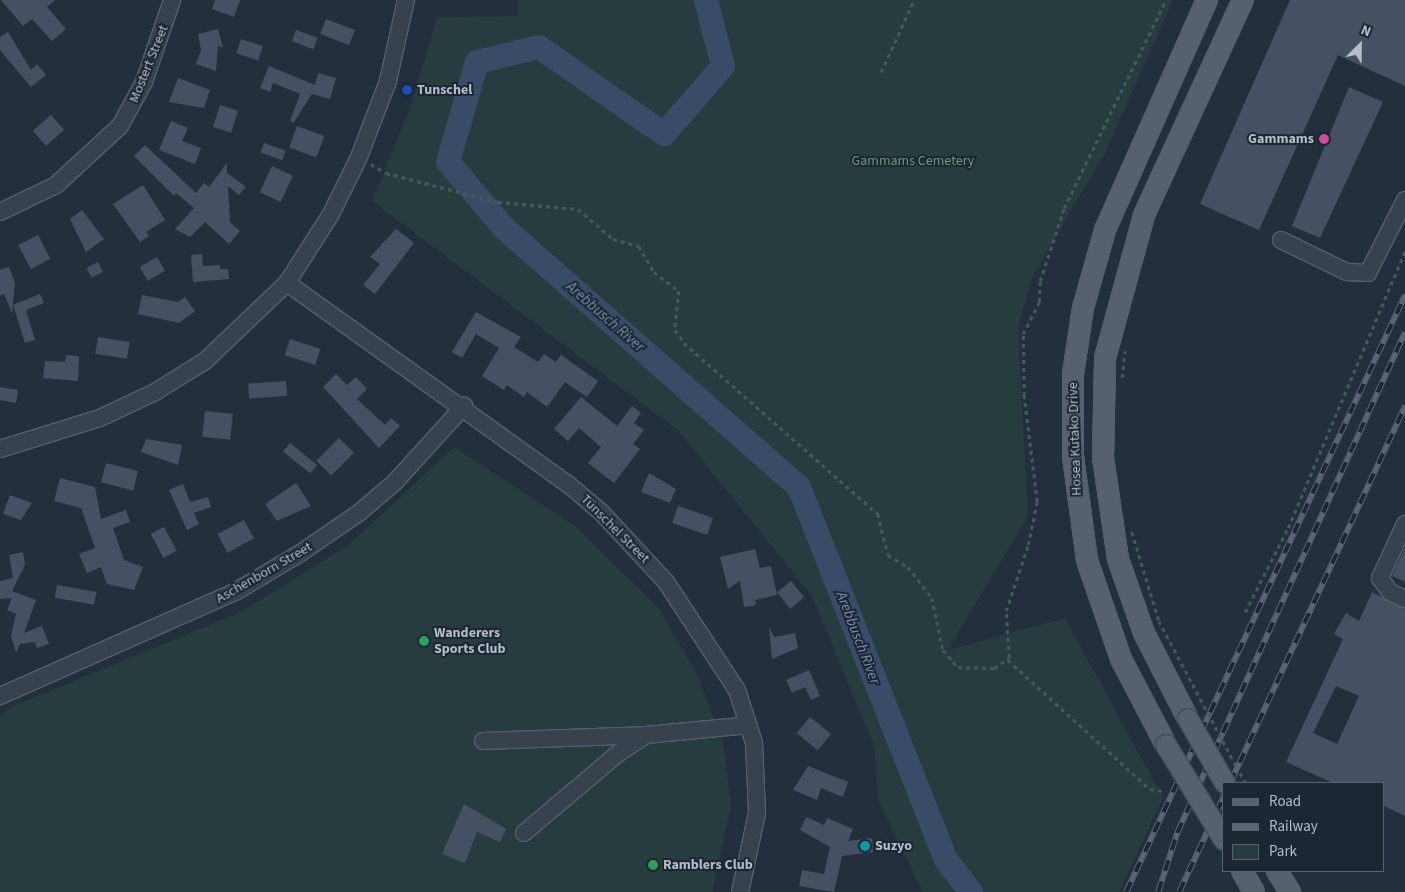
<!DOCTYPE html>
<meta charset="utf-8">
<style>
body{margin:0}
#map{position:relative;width:1405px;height:892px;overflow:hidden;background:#242f3e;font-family:"Source Sans 3",sans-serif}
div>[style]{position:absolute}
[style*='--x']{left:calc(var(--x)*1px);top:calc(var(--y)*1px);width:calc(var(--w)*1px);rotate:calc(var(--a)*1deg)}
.green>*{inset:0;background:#263c3f}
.river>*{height:24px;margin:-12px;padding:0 12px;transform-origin:12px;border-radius:12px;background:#394c67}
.building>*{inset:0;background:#455162;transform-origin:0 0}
.path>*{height:2.5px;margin-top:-1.25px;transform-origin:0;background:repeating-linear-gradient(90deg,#44595c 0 4px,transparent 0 8px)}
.roads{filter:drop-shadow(1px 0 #565f6c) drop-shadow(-1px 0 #565f6c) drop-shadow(0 1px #565f6c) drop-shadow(0 -1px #565f6c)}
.minor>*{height:16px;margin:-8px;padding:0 8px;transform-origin:8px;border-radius:8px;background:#38414e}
.major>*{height:20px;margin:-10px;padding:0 10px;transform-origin:10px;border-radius:10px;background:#56606e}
.rail>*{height:5.5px;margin-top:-2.75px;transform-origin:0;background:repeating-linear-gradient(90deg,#1d2633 0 11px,#5a6575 0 22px);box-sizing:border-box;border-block:1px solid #5a6575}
.path-bridge>*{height:2.5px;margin-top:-1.25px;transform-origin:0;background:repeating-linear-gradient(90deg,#44595c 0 4px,transparent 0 8px)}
.bridges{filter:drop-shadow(1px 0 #414a57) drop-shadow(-1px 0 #414a57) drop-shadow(0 1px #414a57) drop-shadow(0 -1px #414a57)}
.major-bridge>*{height:20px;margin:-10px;padding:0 10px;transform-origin:10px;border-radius:10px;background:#56606e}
.dots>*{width:14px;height:14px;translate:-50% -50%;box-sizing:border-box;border:2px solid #1d2633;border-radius:50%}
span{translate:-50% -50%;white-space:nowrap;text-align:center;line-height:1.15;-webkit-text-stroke:4px #1d2633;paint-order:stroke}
.street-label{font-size:14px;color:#b4bcc9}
.poi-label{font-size:14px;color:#b4bcc9;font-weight:700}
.left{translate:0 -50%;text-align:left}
.right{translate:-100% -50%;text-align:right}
.park-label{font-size:14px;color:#6b9a76}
.water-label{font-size:15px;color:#7c92b1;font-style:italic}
.legend{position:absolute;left:1222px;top:782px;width:162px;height:90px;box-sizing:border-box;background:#1d2633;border:1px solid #59626f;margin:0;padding:6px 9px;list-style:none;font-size:15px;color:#b4bcc9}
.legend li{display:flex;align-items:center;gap:10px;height:25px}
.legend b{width:25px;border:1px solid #59626f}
.north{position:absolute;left:1335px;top:20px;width:50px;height:50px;-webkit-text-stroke:4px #1d2633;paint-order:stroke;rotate:23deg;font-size:14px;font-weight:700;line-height:20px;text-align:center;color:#b4bcc9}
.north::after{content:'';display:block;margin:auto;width:18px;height:22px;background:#b4bcc9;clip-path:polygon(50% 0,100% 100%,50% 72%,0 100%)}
</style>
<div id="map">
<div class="green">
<div style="clip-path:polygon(518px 0,1173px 0,1104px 155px,1033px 275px,1018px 328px,1028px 516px,948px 650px,1065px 618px,1163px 798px,1119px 892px,923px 892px,878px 800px,874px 746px,812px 596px,679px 431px,372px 201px,411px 106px,437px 17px,518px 16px)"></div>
<div style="clip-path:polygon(454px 447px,575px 526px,659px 609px,695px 670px,723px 741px,731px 806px,712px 892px,0 892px,0 717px,13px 706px,241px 612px,350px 544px)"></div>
</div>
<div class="river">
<div style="--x:706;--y:0;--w:68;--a:75.6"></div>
<div style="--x:723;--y:66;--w:90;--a:130.9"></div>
<div style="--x:664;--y:134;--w:152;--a:-145.2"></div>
<div style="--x:539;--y:47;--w:64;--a:166.4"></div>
<div style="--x:477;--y:62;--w:104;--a:106.2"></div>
<div style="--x:448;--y:162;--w:87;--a:49.7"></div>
<div style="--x:504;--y:228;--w:393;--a:41.3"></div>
<div style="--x:799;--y:487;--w:401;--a:68.5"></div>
<div style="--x:946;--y:860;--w:41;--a:52"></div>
</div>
<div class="building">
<div style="clip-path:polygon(1px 0,55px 0,47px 7px,66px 29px,52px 41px,32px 19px,23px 26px)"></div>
<div style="clip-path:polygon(215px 0,240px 0,234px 17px,212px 9px)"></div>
<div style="clip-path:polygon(1290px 0,1405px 0,1405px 86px,1338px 55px,1259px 230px,1200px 204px)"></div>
<div style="left:326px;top:19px;width:31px;height:16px;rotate:21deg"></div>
<div style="clip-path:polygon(218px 29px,223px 48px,218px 46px,216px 71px,196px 64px,201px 50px,198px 34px)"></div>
<div style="left:296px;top:30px;width:23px;height:12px;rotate:20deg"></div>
<div style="clip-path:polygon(8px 32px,31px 70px,37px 64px,46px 75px,31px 87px,0 50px,0 37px)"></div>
<div style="left:241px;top:39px;width:23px;height:15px;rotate:18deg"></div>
<div style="clip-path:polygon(269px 66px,315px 85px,318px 73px,336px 78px,330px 99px,312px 94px,294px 122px,290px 121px,300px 94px,273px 83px,270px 92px,260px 88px)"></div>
<div style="clip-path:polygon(178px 78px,210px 90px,204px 108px,169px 102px)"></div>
<div style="clip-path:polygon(1349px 87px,1383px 102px,1320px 238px,1292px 226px)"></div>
<div style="left:220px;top:105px;width:19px;height:23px;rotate:18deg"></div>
<div style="left:51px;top:115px;width:20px;height:24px;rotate:49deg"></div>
<div style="clip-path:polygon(171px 121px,188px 128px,182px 141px,201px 148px,195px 164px,159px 150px)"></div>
<div style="left:297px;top:126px;width:29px;height:23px;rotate:20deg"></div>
<div style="left:264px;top:143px;width:23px;height:10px;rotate:20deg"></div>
<div style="clip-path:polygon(145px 145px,196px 193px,204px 183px,209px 187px,227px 163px,227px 173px,246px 187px,239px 195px,228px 186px,230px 222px,240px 231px,229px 244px,205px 222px,190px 237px,175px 229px,194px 208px,176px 193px,174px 196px,134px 156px)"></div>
<div style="left:272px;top:166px;width:23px;height:29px;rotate:25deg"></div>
<div style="clip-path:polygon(143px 185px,165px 220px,146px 232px,149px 236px,140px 242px,113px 204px)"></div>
<div style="clip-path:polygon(82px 210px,104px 239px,86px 252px,70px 219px)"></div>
<div style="clip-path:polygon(396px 229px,414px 243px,375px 294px,363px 285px,380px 264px,370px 257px)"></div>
<div style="left:38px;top:235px;width:27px;height:22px;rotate:63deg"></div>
<div style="clip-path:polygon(202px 254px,203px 266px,220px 265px,220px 269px,228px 269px,229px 279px,193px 282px,191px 255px)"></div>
<div style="left:157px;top:257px;width:16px;height:20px;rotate:60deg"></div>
<div style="left:98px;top:262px;width:11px;height:13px;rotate:63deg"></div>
<div style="clip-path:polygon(9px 267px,15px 283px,12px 313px,4px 294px,0 296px,0 270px)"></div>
<div style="clip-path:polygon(40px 294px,44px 303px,26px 310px,35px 340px,25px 343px,13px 305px)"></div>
<div style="clip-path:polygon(142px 295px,178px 302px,185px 297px,195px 311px,179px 323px,138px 314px)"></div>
<div style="clip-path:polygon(476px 312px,521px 337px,514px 347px,538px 362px,544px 354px,556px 362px,561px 355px,598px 381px,587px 397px,565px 382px,547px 407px,527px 392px,524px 397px,507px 385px,504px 390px,482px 376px,499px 348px,476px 334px,462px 358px,452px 352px)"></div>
<div style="left:98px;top:337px;width:32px;height:17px;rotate:9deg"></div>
<div style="left:290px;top:339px;width:32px;height:17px;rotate:18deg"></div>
<div style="clip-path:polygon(66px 355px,79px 356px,78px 381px,43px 378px,45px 361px,65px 362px)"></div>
<div style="clip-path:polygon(336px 374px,347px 385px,356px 377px,367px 389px,357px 399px,385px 425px,391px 418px,400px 426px,379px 448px,323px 387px)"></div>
<div style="left:286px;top:381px;width:15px;height:38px;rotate:86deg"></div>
<div style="clip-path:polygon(0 387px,18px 390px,16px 403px,0 400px)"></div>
<div style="clip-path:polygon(581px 397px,617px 426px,632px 406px,641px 413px,634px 423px,644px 430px,633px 444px,640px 449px,614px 483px,588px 463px,601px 447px,579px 428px,568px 441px,554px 429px)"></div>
<div style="left:205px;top:411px;width:28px;height:26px;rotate:6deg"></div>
<div style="left:339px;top:438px;width:21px;height:32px;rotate:45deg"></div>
<div style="clip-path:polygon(146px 439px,182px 445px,178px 465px,141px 452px)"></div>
<div style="left:290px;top:443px;width:35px;height:11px;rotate:39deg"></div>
<div style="left:106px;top:463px;width:33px;height:20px;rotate:14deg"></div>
<div style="clip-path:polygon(649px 473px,676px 489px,670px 503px,641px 492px)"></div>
<div style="clip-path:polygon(60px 478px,95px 487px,101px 519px,126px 510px,130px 522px,113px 528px,124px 560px,143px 567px,134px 590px,107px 584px,101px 567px,87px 573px,79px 554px,95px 548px,81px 508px,54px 501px)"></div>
<div style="clip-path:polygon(296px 483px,311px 506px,277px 521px,265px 504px)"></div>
<div style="clip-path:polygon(183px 484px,190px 502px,208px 497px,211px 507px,194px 513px,199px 524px,187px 530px,169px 490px)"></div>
<div style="clip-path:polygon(10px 495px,32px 503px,21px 520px,3px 514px)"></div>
<div style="left:678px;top:506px;width:37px;height:18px;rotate:19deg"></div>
<div style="left:244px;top:520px;width:21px;height:30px;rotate:62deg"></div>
<div style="left:164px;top:527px;width:27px;height:15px;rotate:62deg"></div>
<div style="clip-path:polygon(1405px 548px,1405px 582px,1392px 576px)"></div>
<div style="clip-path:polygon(755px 549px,760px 568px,771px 566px,777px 595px,755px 600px,756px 605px,744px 607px,740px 581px,728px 589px,720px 557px)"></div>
<div style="clip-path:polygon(23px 552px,25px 565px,12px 591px,36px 600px,24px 633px,42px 626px,49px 644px,37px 648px,35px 642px,20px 644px,16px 653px,11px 636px,16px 614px,7px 610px,12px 598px,0 599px,0 581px,13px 578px,9px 555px)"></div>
<div style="left:791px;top:581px;width:21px;height:18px;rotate:51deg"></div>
<div style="left:57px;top:585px;width:40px;height:13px;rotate:10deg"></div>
<div style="clip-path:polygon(evenodd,1372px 592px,1405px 609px,1405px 816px,1384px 806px,1384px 783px,1333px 783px,1286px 762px,1343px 639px,1334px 634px,1346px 613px,1359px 621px,1372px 592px,1336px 686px,1359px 696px,1337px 744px,1313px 733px,1336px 686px)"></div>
<div style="clip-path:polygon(769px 627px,774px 637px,795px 633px,798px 648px,772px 659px)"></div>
<div style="clip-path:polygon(809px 670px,820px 696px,811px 700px,805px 687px,792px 693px,786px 680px)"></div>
<div style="left:810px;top:717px;width:27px;height:21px;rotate:39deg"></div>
<div style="clip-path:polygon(808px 766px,848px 782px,843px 797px,821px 788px,817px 800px,793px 790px)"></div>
<div style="clip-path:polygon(464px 804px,506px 829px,500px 842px,477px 832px,465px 863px,442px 854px)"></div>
<div style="clip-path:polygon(806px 817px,824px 825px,827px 818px,853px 829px,848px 841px,872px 838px,873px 852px,842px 856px,834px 892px,799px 886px,802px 870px,824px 874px,830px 847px,800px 830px)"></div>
</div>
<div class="path">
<div style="--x:881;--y:72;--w:79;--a:-65.4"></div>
<div style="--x:371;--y:164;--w:17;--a:31"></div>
<div style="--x:386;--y:173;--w:116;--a:14.5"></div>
<div style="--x:498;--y:202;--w:80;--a:5"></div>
<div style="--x:578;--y:209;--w:46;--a:40.6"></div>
<div style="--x:613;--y:239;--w:27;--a:15"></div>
<div style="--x:639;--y:246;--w:30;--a:60"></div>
<div style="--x:654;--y:272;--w:31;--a:37"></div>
<div style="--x:679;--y:291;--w:39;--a:96"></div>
<div style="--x:675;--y:330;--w:16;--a:55"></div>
<div style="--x:684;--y:343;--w:259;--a:41.4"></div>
<div style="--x:878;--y:514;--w:42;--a:76.3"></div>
<div style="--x:888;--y:555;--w:23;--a:31"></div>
<div style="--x:908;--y:567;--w:39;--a:52"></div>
<div style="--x:932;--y:598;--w:53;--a:78.1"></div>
<div style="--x:943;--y:650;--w:23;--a:49"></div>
<div style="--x:958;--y:667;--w:36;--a:2"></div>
<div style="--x:994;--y:668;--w:18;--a:-34"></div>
<div style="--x:1009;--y:658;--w:47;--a:-93.7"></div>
<div style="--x:1006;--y:611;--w:70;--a:-71.6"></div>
<div style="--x:1028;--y:545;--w:44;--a:-78.2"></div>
<div style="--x:1037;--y:502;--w:107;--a:-97"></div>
<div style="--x:1024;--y:396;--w:62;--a:-90.9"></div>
<div style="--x:1023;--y:334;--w:36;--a:-63"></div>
<div style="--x:1039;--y:302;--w:21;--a:-87"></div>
<div style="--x:1040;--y:281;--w:77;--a:-71.8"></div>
<div style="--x:1064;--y:208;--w:232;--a:-63.9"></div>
<div style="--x:1122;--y:378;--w:27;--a:-84"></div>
<div style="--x:1132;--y:532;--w:93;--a:73.1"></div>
<div style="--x:1245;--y:612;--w:94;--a:-62.9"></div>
<div style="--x:1288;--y:528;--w:301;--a:-67.1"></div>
<div style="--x:1008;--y:660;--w:192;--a:42.3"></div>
<div style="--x:1150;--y:789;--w:12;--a:9"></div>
</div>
<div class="roads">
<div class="minor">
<div style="--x:0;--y:212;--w:62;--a:-25.7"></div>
<div style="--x:56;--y:185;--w:87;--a:-42.7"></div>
<div style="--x:120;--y:126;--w:50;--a:-61.4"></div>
<div style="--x:144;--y:82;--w:87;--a:-71.1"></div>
<div style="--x:1281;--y:240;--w:73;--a:25.9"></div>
<div style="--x:1347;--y:272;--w:21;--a:3"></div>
<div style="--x:1368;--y:273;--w:82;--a:-63.1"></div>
<div style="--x:287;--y:283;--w:347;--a:35.6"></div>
<div style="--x:569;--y:485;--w:42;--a:40.2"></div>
<div style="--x:601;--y:512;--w:96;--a:47.1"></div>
<div style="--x:666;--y:582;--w:129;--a:56.7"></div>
<div style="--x:737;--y:690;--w:56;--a:72.2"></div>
<div style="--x:754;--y:743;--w:70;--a:87.5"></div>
<div style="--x:757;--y:813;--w:81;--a:102.1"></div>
<div style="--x:0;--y:449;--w:105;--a:-17.2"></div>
<div style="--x:100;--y:418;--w:61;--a:-25.3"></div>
<div style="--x:155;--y:392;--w:59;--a:-31.8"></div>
<div style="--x:205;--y:361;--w:113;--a:-43.6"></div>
<div style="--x:287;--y:283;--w:82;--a:-57.5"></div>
<div style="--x:331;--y:214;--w:64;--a:-63.8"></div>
<div style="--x:359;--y:157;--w:81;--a:-69.1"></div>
<div style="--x:388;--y:81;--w:83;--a:-77.5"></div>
<div style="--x:1405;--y:524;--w:60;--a:114.8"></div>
<div style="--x:1380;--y:578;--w:17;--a:54"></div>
<div style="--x:1390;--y:592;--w:17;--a:25"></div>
<div style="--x:0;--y:696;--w:257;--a:-23.9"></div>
<div style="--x:235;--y:592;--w:74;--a:-30.7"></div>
<div style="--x:299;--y:554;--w:74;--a:-34.5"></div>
<div style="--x:360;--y:512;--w:46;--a:-40.6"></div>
<div style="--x:395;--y:482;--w:103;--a:-47.8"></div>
<div style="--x:483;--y:741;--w:160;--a:-2.1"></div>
<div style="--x:524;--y:833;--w:126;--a:-40.2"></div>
<div style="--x:620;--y:752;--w:31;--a:-33"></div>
<div style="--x:646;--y:735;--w:103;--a:-5.5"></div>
</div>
<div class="major">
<div style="--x:1188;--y:719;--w:97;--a:-117.1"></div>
<div style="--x:1144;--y:633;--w:78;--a:-109.4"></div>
<div style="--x:1118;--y:559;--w:103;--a:-98.4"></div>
<div style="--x:1103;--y:457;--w:99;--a:-88.8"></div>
<div style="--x:1105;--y:358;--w:148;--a:-74.7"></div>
<div style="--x:1144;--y:215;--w:237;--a:-65.3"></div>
<div style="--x:1166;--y:745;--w:97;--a:-117.6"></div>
<div style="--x:1121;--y:659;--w:105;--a:-109"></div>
<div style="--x:1087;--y:560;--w:104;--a:-97.7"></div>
<div style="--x:1073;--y:457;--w:83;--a:-90"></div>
<div style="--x:1073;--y:374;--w:67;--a:-81.4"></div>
<div style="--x:1083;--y:308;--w:81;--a:-74.2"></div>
<div style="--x:1105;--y:230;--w:252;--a:-66.1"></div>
<div style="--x:1242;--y:871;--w:24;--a:60"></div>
<div style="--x:1277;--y:871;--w:25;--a:58"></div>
</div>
</div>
<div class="rail">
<div style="--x:1230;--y:783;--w:416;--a:-65.1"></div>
<div style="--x:1126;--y:892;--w:659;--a:-64.95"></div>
<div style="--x:1158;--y:892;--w:62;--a:-72.1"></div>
<div style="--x:1177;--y:833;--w:550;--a:-65.53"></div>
<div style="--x:1179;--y:892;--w:106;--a:-64.9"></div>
</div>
<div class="path-bridge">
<div style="--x:1159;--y:621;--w:164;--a:62"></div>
<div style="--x:1240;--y:773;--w:12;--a:59"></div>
</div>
<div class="bridges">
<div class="major-bridge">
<div style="--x:1188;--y:719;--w:74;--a:60"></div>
<div style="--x:1166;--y:745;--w:111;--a:58.6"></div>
</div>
</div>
<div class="dots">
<div style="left:407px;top:90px;background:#1a4fb4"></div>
<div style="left:1324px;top:139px;background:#d1479c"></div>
<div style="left:424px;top:641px;background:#2e9e5b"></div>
<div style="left:865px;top:846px;background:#0f9aa8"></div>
<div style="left:653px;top:865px;background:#2e9e5b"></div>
</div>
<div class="street-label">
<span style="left:149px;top:64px;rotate:-68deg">Mostert Street</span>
<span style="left:1075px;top:439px;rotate:-92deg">Hosea Kutako Drive</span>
<span style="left:615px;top:529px;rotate:45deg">Tünschel Street</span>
<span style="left:264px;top:573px;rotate:-30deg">Aschenborn Street</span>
</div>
<div class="poi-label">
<span class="left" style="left:417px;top:90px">Tunschel</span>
<span class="right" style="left:1314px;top:139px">Gammams</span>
<span class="left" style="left:434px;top:641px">Wanderers<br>Sports Club</span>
<span class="left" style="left:875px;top:846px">Suzyo</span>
<span class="left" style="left:663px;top:865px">Ramblers Club</span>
</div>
<div class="park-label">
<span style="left:913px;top:161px">Gammams Cemetery</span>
</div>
<div class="water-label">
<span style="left:605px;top:317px;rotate:41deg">Arebbusch River</span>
<span style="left:858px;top:638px;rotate:69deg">Arebbusch River</span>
</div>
<ul class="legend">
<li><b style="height:6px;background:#56606e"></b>Road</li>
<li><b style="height:6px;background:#5a6575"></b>Railway</li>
<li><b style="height:14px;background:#263c3f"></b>Park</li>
</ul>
<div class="north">N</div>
</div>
